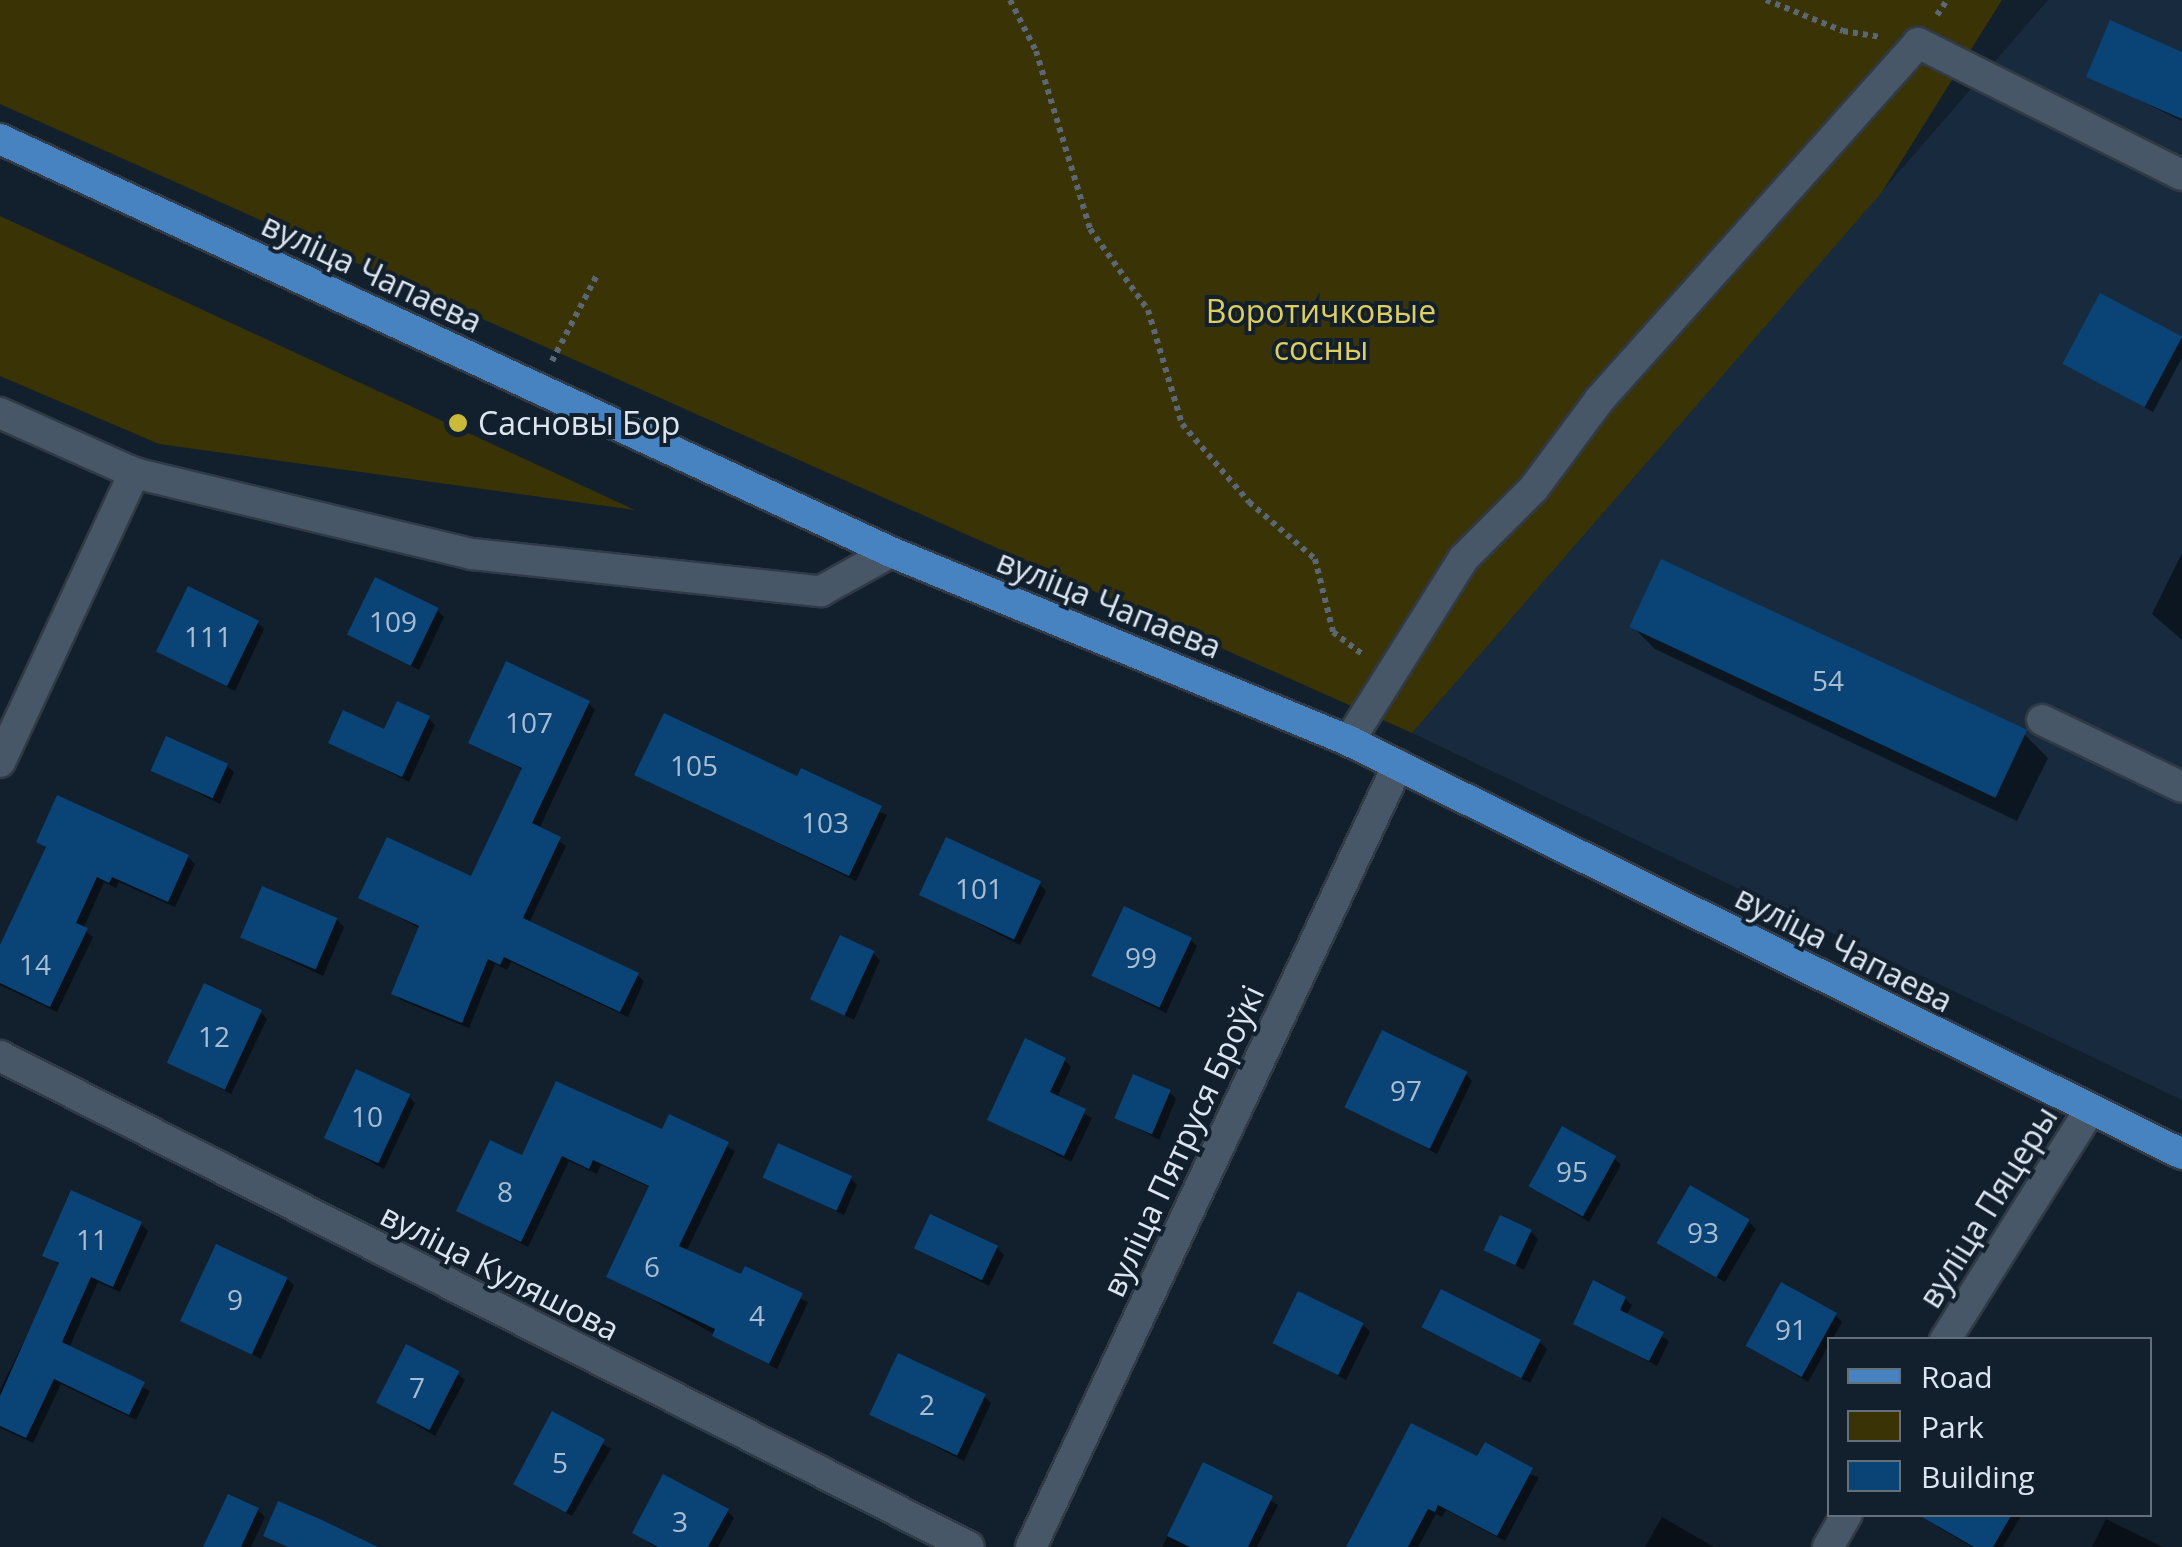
<!DOCTYPE html>
<meta charset="utf-8">
<style>
body{margin:0}
#map{position:relative;width:2182px;height:1547px;overflow:hidden;background:#121f2d;font-family:"Open Sans",sans-serif}
div>[style]{position:absolute}
[style*='--x']{left:calc(var(--x)*1px);top:calc(var(--y)*1px);width:calc(var(--w)*1px);rotate:calc(var(--a)*1deg)}
.built>*{inset:0;background:#182a3d}
.green>*{inset:0;background:#3a3305}
.shadow>*{inset:0;background:#0007;transform-origin:0 0}
.building>*{inset:0;background:#0a4376;transform-origin:0 0}
.path>*{height:6px;margin-top:-3px;transform-origin:0;background:repeating-linear-gradient(90deg,#5c6774 0 5px,transparent 0 10px)}
.roads{filter:drop-shadow(2px 0 #313a45) drop-shadow(-2px 0 #313a45) drop-shadow(0 2px #313a45) drop-shadow(0 -2px #313a45)}
.minor>*{height:30px;margin:-15px;padding:0 15px;transform-origin:15px;border-radius:15px;background:#485767}
.major>*{height:30px;margin:-15px;padding:0 15px;transform-origin:15px;border-radius:15px;background:#4783c0}
.dots>*{width:28px;height:28px;translate:-50% -50%;box-sizing:border-box;border:5px solid #121f2d;border-radius:50%}
span{translate:-50% -50%;white-space:nowrap;text-align:center;line-height:1.15;-webkit-text-stroke:8px #121f2d;paint-order:stroke}
.number-label{font-size:28px;color:#a8bdd2}
.number-label span{-webkit-text-stroke-width:0}
.street-label{font-size:32px;color:#dde6f0}
.park-label{font-size:32px;color:#dece5e}
.poi-label{font-size:32px;color:#dde6f0}
.left{translate:0 -50%;text-align:left}
.legend{position:absolute;left:1827px;top:1337px;width:325px;height:180px;box-sizing:border-box;background:#121f2d;border:2px solid #636f7b;margin:0;padding:12px 18px;list-style:none;font-size:30px;color:#dde6f0}
.legend li{display:flex;align-items:center;gap:20px;height:50px}
.legend b{width:50px;border:2px solid #636f7b}
</style>
<div id="map">
<div class="built">
<div style="clip-path:polygon(2048px 0,2182px 0,2182px 1100px,1412px 733px)"></div>
</div>
<div class="green">
<div style="clip-path:polygon(0 0,2002px 0,1882px 192px,1412px 733px,0 104px)"></div>
<div style="clip-path:polygon(0 216px,635px 510px,159px 444px,0 376px)"></div>
</div>
<div class="shadow">
<div style="clip-path:polygon(2182px 55px,2182px 121px,2089px 76px)"></div>
<div style="clip-path:polygon(2101px 296px,2182px 338px,2182px 358px,2153px 412px,2066px 363px)"></div>
<div style="clip-path:polygon(2182px 553px,2182px 640px,2152px 614px)"></div>
<div style="clip-path:polygon(437px 610px,444px 617px,419px 670px,351px 634px)"></div>
<div style="clip-path:polygon(257px 622px,264px 629px,235px 691px,160px 651px)"></div>
<div style="clip-path:polygon(1632px 626px,2025px 735px,2048px 758px,2017px 821px,1655px 649px)"></div>
<div style="clip-path:polygon(588px 703px,595px 710px,539px 829px,566px 846px,529px 923px,637px 975px,644px 981px,628px 1017px,511px 962px,507px 970px,495px 964px,469px 1028px,401px 1000px,394px 993px,421px 929px,361px 897px,472px 880px,523px 770px,471px 742px)"></div>
<div style="clip-path:polygon(428px 718px,435px 725px,409px 782px,331px 742px)"></div>
<div style="clip-path:polygon(227px 766px,234px 772px,220px 804px,153px 770px)"></div>
<div style="clip-path:polygon(637px 775px,799px 780px,887px 815px,856px 881px)"></div>
<div style="clip-path:polygon(39px 841px,188px 857px,195px 864px,175px 907px,119px 882px,116px 888px,104px 882px,83px 929px,93px 937px,57px 1012px,0 985px,0 951px,46px 848px)"></div>
<div style="clip-path:polygon(1039px 884px,1046px 891px,1020px 945px,921px 894px)"></div>
<div style="clip-path:polygon(337px 920px,344px 927px,323px 976px,243px 938px)"></div>
<div style="clip-path:polygon(1190px 939px,1197px 946px,1166px 1013px,1094px 976px)"></div>
<div style="clip-path:polygon(873px 953px,880px 960px,854px 1020px,815px 1000px)"></div>
<div style="clip-path:polygon(260px 1012px,267px 1019px,231px 1094px,170px 1062px)"></div>
<div style="clip-path:polygon(1064px 1060px,1071px 1067px,1057px 1098px,1092px 1118px,1071px 1162px,990px 1119px)"></div>
<div style="clip-path:polygon(1466px 1074px,1472px 1081px,1437px 1154px,1348px 1107px)"></div>
<div style="clip-path:polygon(1170px 1092px,1176px 1099px,1159px 1140px,1117px 1117px)"></div>
<div style="clip-path:polygon(408px 1096px,415px 1103px,384px 1169px,326px 1137px)"></div>
<div style="clip-path:polygon(670px 1117px,735px 1151px,686px 1252px,808px 1302px,777px 1369px,609px 1276px,651px 1188px,601px 1165px,597px 1174px,569px 1161px,528px 1247px,459px 1211px,523px 1158px,663px 1132px)"></div>
<div style="clip-path:polygon(1614px 1158px,1621px 1165px,1589px 1222px,1530px 1186px)"></div>
<div style="clip-path:polygon(766px 1177px,850px 1178px,857px 1185px,844px 1215px)"></div>
<div style="clip-path:polygon(1749px 1222px,1756px 1229px,1725px 1282px,1660px 1243px)"></div>
<div style="clip-path:polygon(141px 1224px,148px 1231px,120px 1292px,98px 1282px,69px 1348px,150px 1391px,136px 1420px,61px 1384px,33px 1443px,0 1428px,0 1390px,61px 1266px,45px 1255px)"></div>
<div style="clip-path:polygon(1531px 1232px,1538px 1239px,1524px 1270px,1487px 1250px)"></div>
<div style="clip-path:polygon(997px 1248px,1004px 1255px,989px 1286px,917px 1249px)"></div>
<div style="clip-path:polygon(287px 1279px,294px 1285px,261px 1359px,184px 1320px)"></div>
<div style="clip-path:polygon(1625px 1299px,1632px 1305px,1626px 1316px,1669px 1341px,1657px 1366px,1576px 1323px)"></div>
<div style="clip-path:polygon(1836px 1315px,1842px 1322px,1808px 1382px,1748px 1345px)"></div>
<div style="clip-path:polygon(1363px 1325px,1370px 1332px,1346px 1380px,1276px 1342px)"></div>
<div style="clip-path:polygon(1424px 1327px,1540px 1342px,1547px 1349px,1530px 1383px)"></div>
<div style="clip-path:polygon(458px 1374px,465px 1380px,435px 1436px,378px 1402px)"></div>
<div style="clip-path:polygon(984px 1397px,991px 1403px,964px 1461px,872px 1414px)"></div>
<div style="left:553px;top:1415px;width:67px;height:78px;rotate:30deg"></div>
<div style="clip-path:polygon(1478px 1459px,1539px 1477px,1505px 1541px,1446px 1510px,1442px 1517px,1436px 1514px,1418px 1547px,1349px 1547px)"></div>
<div style="clip-path:polygon(1204px 1465px,1278px 1505px,1257px 1547px,1162px 1547px)"></div>
<div style="clip-path:polygon(258px 1510px,265px 1517px,251px 1547px,211px 1547px)"></div>
<div style="clip-path:polygon(727px 1511px,734px 1518px,718px 1547px,655px 1547px,635px 1533px)"></div>
<div style="clip-path:polygon(1934px 1514px,2022px 1514px,2003px 1547px,1972px 1547px,1938px 1527px)"></div>
<div style="clip-path:polygon(1662px 1517px,1714px 1547px,1645px 1547px)"></div>
<div style="clip-path:polygon(2106px 1519px,2163px 1547px,2092px 1547px)"></div>
</div>
<div class="building">
<div style="clip-path:polygon(2110px 20px,2182px 52px,2182px 119px,2086px 77px)"></div>
<div style="left:2100px;top:293px;width:93px;height:80px;rotate:28deg"></div>
<div style="left:1661px;top:559px;width:404px;height:75px;rotate:25deg"></div>
<div style="left:375px;top:577px;width:71px;height:64px;rotate:26deg"></div>
<div style="left:188px;top:586px;width:79px;height:73px;rotate:26deg"></div>
<div style="clip-path:polygon(506px 661px,590px 701px,532px 823px,561px 837px,523px 918px,639px 973px,620px 1012px,504px 957px,500px 965px,488px 959px,462px 1023px,391px 994px,419px 926px,358px 898px,387px 837px,471px 876px,522px 768px,468px 743px)"></div>
<div style="clip-path:polygon(397px 701px,430px 716px,402px 777px,328px 743px,343px 710px,384px 729px)"></div>
<div style="clip-path:polygon(664px 713px,797px 776px,801px 768px,882px 806px,849px 876px,634px 775px)"></div>
<div style="left:166px;top:736px;width:68px;height:38px;rotate:24deg"></div>
<div style="clip-path:polygon(57px 795px,189px 855px,168px 902px,112px 877px,109px 883px,97px 877px,76px 923px,88px 928px,50px 1007px,0 983px,0 945px,46px 847px,36px 842px)"></div>
<div style="left:946px;top:837px;width:105px;height:64px;rotate:25deg"></div>
<div style="left:262px;top:886px;width:82px;height:56px;rotate:23deg"></div>
<div style="left:1124px;top:906px;width:75px;height:77px;rotate:25deg"></div>
<div style="left:840px;top:935px;width:38px;height:71px;rotate:25deg"></div>
<div style="left:204px;top:983px;width:64px;height:88px;rotate:25deg"></div>
<div style="left:1382px;top:1030px;width:95px;height:86px;rotate:26deg"></div>
<div style="clip-path:polygon(1025px 1038px,1066px 1058px,1050px 1092px,1086px 1109px,1064px 1156px,987px 1120px)"></div>
<div style="left:356px;top:1069px;width:60px;height:76px;rotate:25deg"></div>
<div style="left:1133px;top:1074px;width:41px;height:48px;rotate:23deg"></div>
<div style="clip-path:polygon(556px 1081px,662px 1129px,669px 1114px,729px 1142px,679px 1246px,741px 1274px,745px 1266px,803px 1293px,769px 1364px,712px 1336px,715px 1329px,606px 1277px,649px 1186px,593px 1160px,589px 1169px,562px 1156px,521px 1242px,456px 1211px,490px 1140px,522px 1155px)"></div>
<div style="left:1562px;top:1126px;width:62px;height:69px;rotate:29deg"></div>
<div style="left:778px;top:1143px;width:81px;height:38px;rotate:24deg"></div>
<div style="left:1690px;top:1185px;width:69px;height:67px;rotate:30deg"></div>
<div style="clip-path:polygon(71px 1190px,142px 1222px,113px 1287px,91px 1277px,62px 1342px,145px 1382px,129px 1415px,54px 1379px,26px 1438px,0 1426px,0 1396px,59px 1263px,42px 1256px)"></div>
<div style="left:930px;top:1214px;width:75px;height:38px;rotate:25deg"></div>
<div style="left:1500px;top:1215px;width:35px;height:39px;rotate:25deg"></div>
<div style="left:216px;top:1244px;width:79px;height:85px;rotate:25deg"></div>
<div style="clip-path:polygon(1593px 1280px,1626px 1297px,1620px 1310px,1664px 1332px,1649px 1361px,1573px 1324px)"></div>
<div style="left:1781px;top:1282px;width:64px;height:73px;rotate:29deg"></div>
<div style="left:1441px;top:1289px;width:112px;height:43px;rotate:27deg"></div>
<div style="left:1298px;top:1291px;width:73px;height:58px;rotate:26deg"></div>
<div style="left:406px;top:1344px;width:60px;height:66px;rotate:27deg"></div>
<div style="left:898px;top:1353px;width:97px;height:68px;rotate:25deg"></div>
<div style="left:552px;top:1411px;width:60px;height:83px;rotate:28deg"></div>
<div style="clip-path:polygon(1411px 1423px,1477px 1456px,1485px 1442px,1533px 1468px,1497px 1536px,1438px 1505px,1435px 1512px,1428px 1509px,1408px 1547px,1346px 1547px)"></div>
<div style="clip-path:polygon(1203px 1462px,1273px 1496px,1248px 1547px,1190px 1547px,1167px 1536px)"></div>
<div style="clip-path:polygon(663px 1474px,729px 1509px,708px 1547px,658px 1547px,632px 1533px)"></div>
<div style="clip-path:polygon(228px 1494px,259px 1508px,241px 1547px,203px 1547px)"></div>
<div style="clip-path:polygon(278px 1501px,322px 1520px,378px 1547px,288px 1547px,263px 1536px)"></div>
<div style="clip-path:polygon(1917px 1514px,2012px 1514px,1993px 1547px,1974px 1547px)"></div>
</div>
<div class="path">
<div style="--x:1010;--y:0;--w:57;--a:63"></div>
<div style="--x:1036;--y:51;--w:186;--a:73.1"></div>
<div style="--x:1090;--y:229;--w:100;--a:54.4"></div>
<div style="--x:1148;--y:310;--w:119;--a:73.4"></div>
<div style="--x:1182;--y:424;--w:103;--a:49.3"></div>
<div style="--x:1249;--y:502;--w:87;--a:40.8"></div>
<div style="--x:1315;--y:559;--w:75;--a:76.1"></div>
<div style="--x:1333;--y:632;--w:38;--a:37"></div>
<div style="--x:1766;--y:0;--w:83;--a:21.9"></div>
<div style="--x:1843;--y:31;--w:36;--a:9"></div>
<div style="--x:1937;--y:15;--w:18;--a:-56"></div>
<div style="--x:552;--y:361;--w:99;--a:-62.4"></div>
</div>
<div class="roads">
<div class="minor">
<div style="--x:0;--y:413;--w:147;--a:24.1"></div>
<div style="--x:134;--y:473;--w:348;--a:13.5"></div>
<div style="--x:472;--y:554;--w:351;--a:6.1"></div>
<div style="--x:821;--y:591;--w:80;--a:-29.1"></div>
<div style="--x:2042;--y:720;--w:155;--a:25.6"></div>
<div style="--x:1349;--y:741;--w:215;--a:-57.9"></div>
<div style="--x:1463;--y:559;--w:100;--a:-45"></div>
<div style="--x:1534;--y:488;--w:111;--a:-53.4"></div>
<div style="--x:1600;--y:399;--w:477;--a:-48.2"></div>
<div style="--x:1918;--y:43;--w:295;--a:26.6"></div>
<div style="--x:0;--y:762;--w:319;--a:-65.1"></div>
<div style="--x:0;--y:1056;--w:1086;--a:26.87"></div>
<div style="--x:1945;--y:1340;--w:271;--a:-57.8"></div>
<div style="--x:1031;--y:1547;--w:864;--a:-64.86"></div>
<div style="--x:1828;--y:1547;--w:38;--a:-60"></div>
</div>
<div class="major">
<div style="--x:0;--y:139;--w:982;--a:24.87"></div>
<div style="--x:891;--y:552;--w:495;--a:22.4"></div>
<div style="--x:1349;--y:741;--w:930;--a:26.37"></div>
</div>
</div>
<div class="dots">
<div style="left:458px;top:423px;background:#cbb939"></div>
</div>
<div class="number-label">
<span style="left:393px;top:621px">109</span>
<span style="left:208px;top:636px">111</span>
<span style="left:1828px;top:680px">54</span>
<span style="left:529px;top:722px">107</span>
<span style="left:694px;top:765px">105</span>
<span style="left:825px;top:822px">103</span>
<span style="left:979px;top:888px">101</span>
<span style="left:1141px;top:957px">99</span>
<span style="left:35px;top:964px">14</span>
<span style="left:214px;top:1036px">12</span>
<span style="left:1406px;top:1090px">97</span>
<span style="left:367px;top:1116px">10</span>
<span style="left:1572px;top:1171px">95</span>
<span style="left:505px;top:1191px">8</span>
<span style="left:1703px;top:1232px">93</span>
<span style="left:92px;top:1239px">11</span>
<span style="left:652px;top:1266px">6</span>
<span style="left:235px;top:1299px">9</span>
<span style="left:757px;top:1315px">4</span>
<span style="left:1791px;top:1329px">91</span>
<span style="left:417px;top:1387px">7</span>
<span style="left:927px;top:1404px">2</span>
<span style="left:560px;top:1462px">5</span>
<span style="left:680px;top:1521px">3</span>
</div>
<div class="street-label">
<span style="left:372px;top:273px;rotate:25deg">вуліца Чапаева</span>
<span style="left:1109px;top:604px;rotate:22deg">вуліца Чапаева</span>
<span style="left:1844px;top:949px;rotate:27deg">вуліца Чапаева</span>
<span style="left:1183px;top:1141px;rotate:-65deg">вуліца Пятруся Броўкі</span>
<span style="left:1988px;top:1207px;rotate:-58deg">вуліца Пяцеры</span>
<span style="left:500px;top:1272px;rotate:27deg">вуліца Куляшова</span>
</div>
<div class="park-label">
<span style="left:1321px;top:330px">Воротичковые<br>сосны</span>
</div>
<div class="poi-label">
<span class="left" style="left:478px;top:423px">Сасновы Бор</span>
</div>
<ul class="legend">
<li><b style="height:12px;background:#4783c0"></b>Road</li>
<li><b style="height:28px;background:#3a3305"></b>Park</li>
<li><b style="height:28px;background:#0a4376"></b>Building</li>
</ul>
</div>
